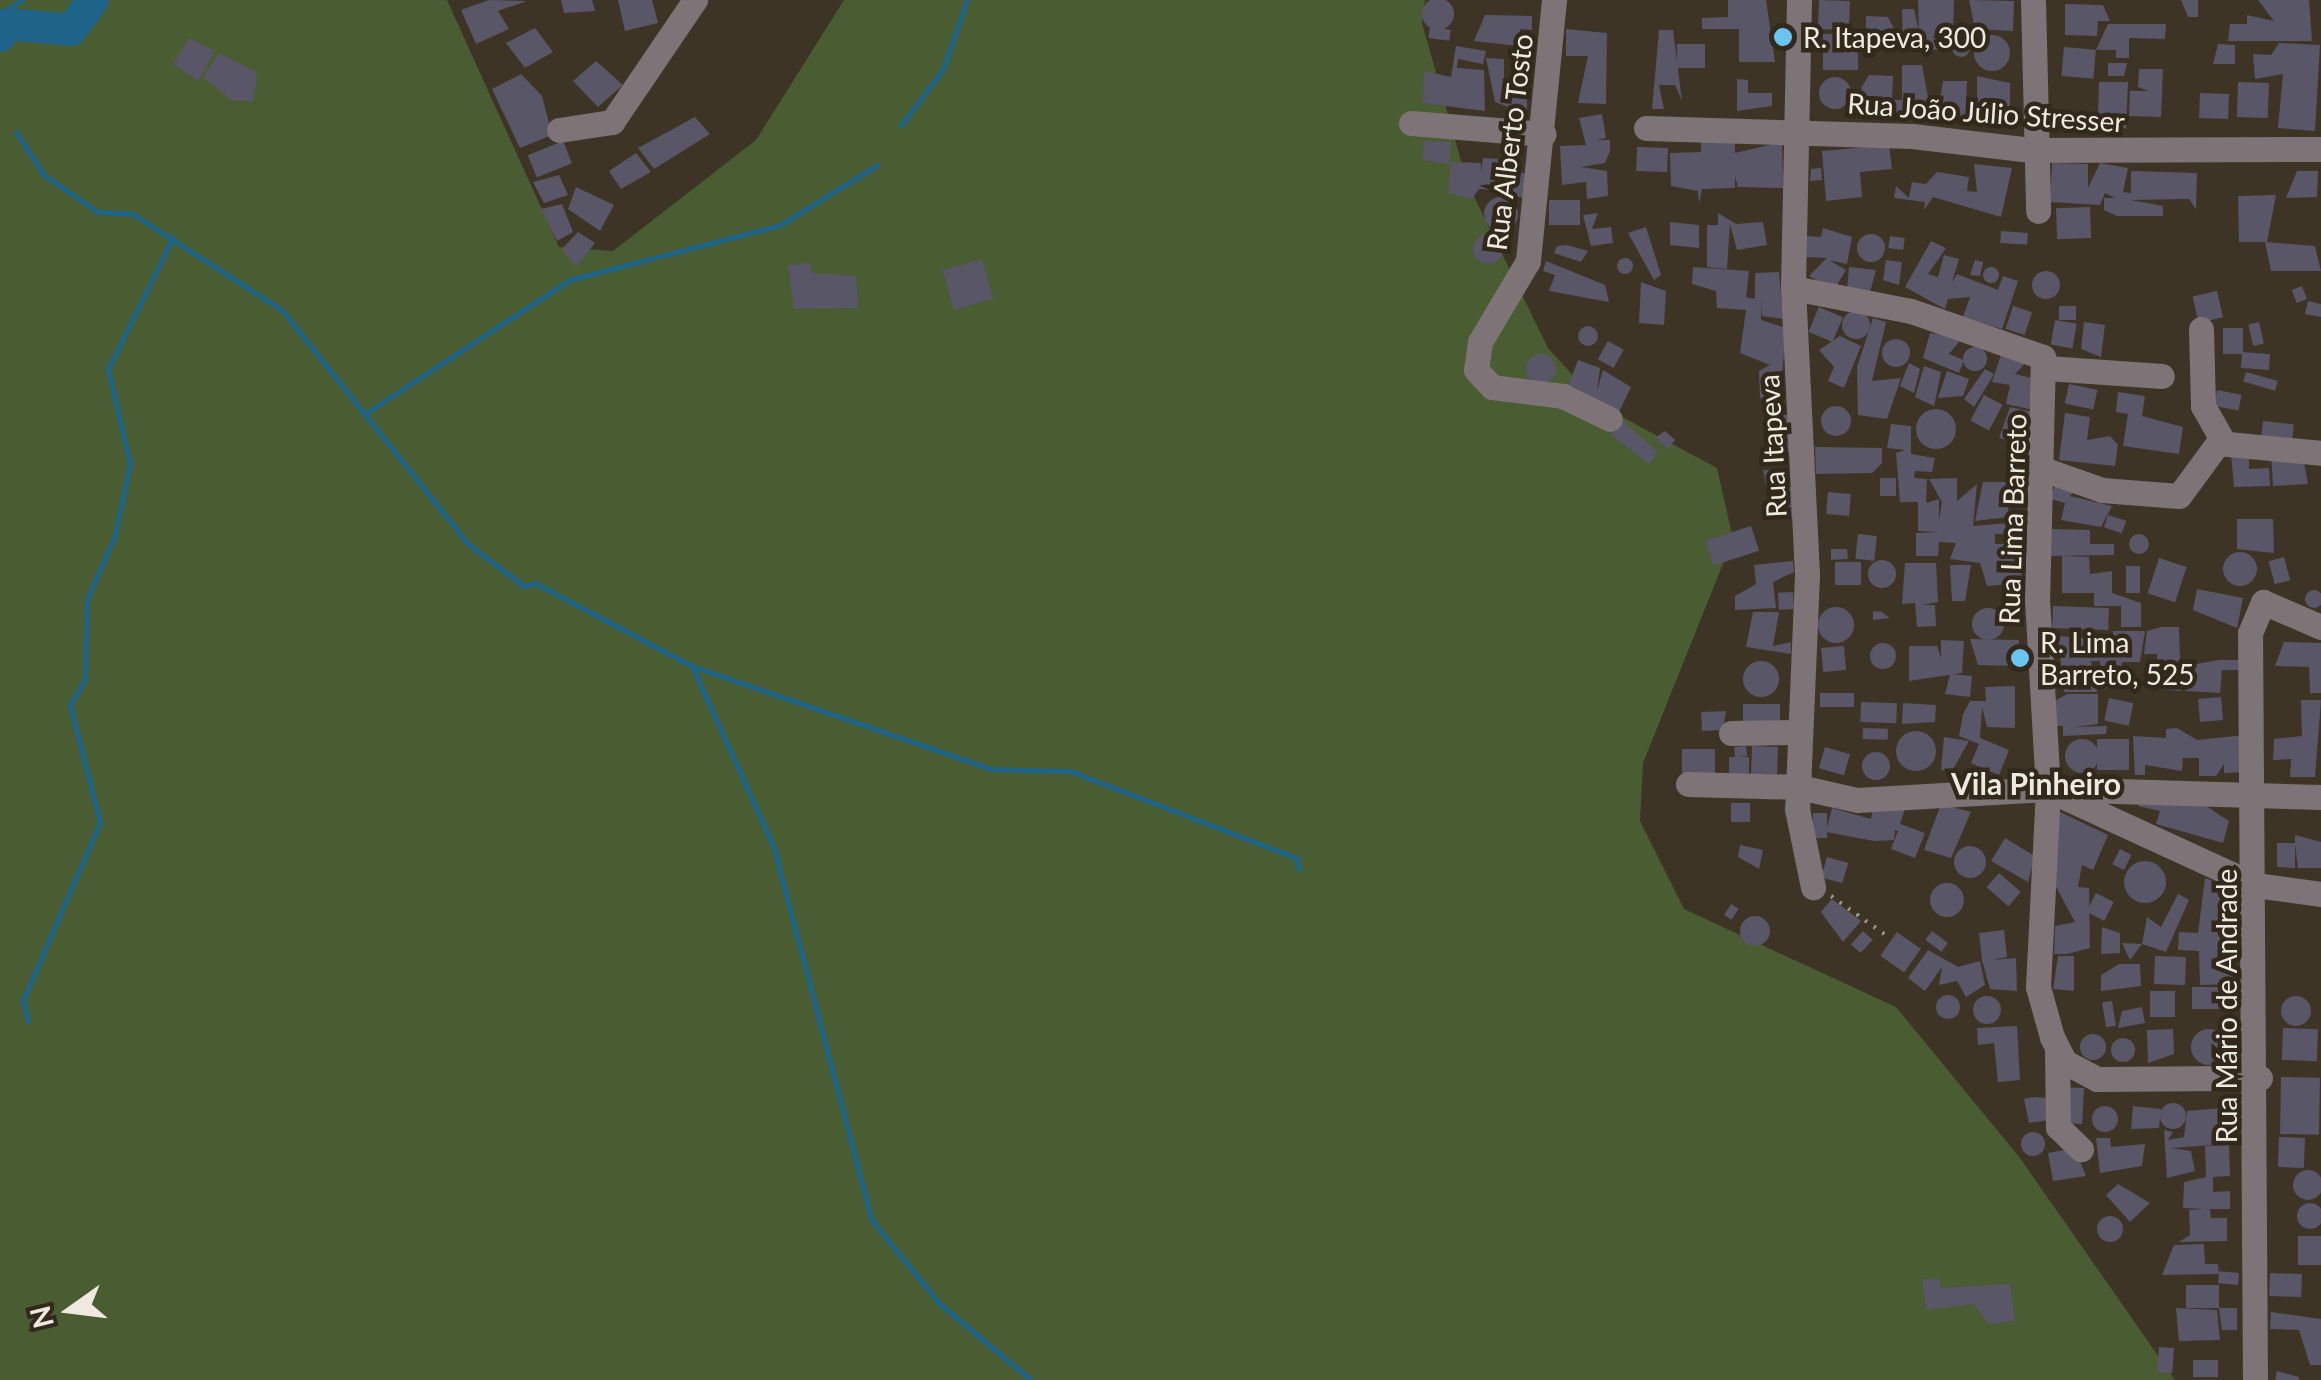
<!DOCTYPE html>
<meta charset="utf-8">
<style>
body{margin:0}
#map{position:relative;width:2321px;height:1380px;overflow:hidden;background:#3d3425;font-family:Lato,sans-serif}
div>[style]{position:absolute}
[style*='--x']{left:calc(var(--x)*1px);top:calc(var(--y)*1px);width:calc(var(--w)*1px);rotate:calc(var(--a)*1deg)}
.green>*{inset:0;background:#495c32}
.stream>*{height:5px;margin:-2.5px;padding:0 2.5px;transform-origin:2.5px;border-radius:2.5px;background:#1d6488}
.river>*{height:32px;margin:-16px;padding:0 16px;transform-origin:16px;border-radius:16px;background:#1d6488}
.building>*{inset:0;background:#595667;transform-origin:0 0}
.round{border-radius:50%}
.path>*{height:4px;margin-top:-2px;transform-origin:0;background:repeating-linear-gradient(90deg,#999286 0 2.5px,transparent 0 10.5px)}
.minor>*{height:25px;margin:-12.5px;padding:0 12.5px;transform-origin:12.5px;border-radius:12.5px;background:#7e7477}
.dots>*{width:28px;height:28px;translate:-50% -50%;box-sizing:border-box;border:5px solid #32291b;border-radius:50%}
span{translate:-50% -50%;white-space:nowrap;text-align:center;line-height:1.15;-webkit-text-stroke:9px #32291b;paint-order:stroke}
.poi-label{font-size:28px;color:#efe9e0}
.left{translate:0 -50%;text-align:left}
.street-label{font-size:28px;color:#efe9e0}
.neighbourhood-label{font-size:30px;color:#efe9e0;font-weight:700}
.north{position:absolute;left:20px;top:1260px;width:100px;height:100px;-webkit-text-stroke:8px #32291b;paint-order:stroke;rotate:256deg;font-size:28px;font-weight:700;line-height:40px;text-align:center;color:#efe9e0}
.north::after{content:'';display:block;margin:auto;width:35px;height:45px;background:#efe9e0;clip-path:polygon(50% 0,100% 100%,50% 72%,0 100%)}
</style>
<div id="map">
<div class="green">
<div style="clip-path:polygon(0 0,447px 0,559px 247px,613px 251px,756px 140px,844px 0,1425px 0,1422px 23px,1467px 182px,1548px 348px,1600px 405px,1717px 468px,1733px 539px,1643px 763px,1640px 821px,1684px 909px,1896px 1007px,2020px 1158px,2175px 1380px,0 1380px)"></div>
</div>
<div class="stream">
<div style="--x:8;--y:24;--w:16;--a:-86"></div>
<div style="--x:9;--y:8;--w:15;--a:-32"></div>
<div style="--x:901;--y:125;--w:70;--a:-53.1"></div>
<div style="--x:943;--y:69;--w:73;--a:-70.8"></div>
<div style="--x:16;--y:132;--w:51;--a:56.9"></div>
<div style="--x:44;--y:175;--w:65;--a:34.4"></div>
<div style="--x:98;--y:212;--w:35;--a:3"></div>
<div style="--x:133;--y:214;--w:177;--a:32.8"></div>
<div style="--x:282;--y:310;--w:299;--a:51.5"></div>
<div style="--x:468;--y:544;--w:70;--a:36.9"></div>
<div style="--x:524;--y:586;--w:11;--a:-15"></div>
<div style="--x:535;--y:583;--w:178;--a:27.9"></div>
<div style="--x:692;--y:666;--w:316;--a:19"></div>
<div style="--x:991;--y:769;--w:79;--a:1.5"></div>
<div style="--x:1070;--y:771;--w:243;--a:21"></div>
<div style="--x:1297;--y:858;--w:11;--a:80"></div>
<div style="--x:366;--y:413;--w:243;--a:-33.2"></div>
<div style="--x:569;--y:280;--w:218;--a:-14.6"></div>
<div style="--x:780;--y:225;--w:114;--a:-31.7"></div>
<div style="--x:692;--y:666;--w:200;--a:65.7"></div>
<div style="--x:774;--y:848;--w:383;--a:75.3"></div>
<div style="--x:871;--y:1219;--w:108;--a:51"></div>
<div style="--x:939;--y:1303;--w:120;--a:39.9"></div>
<div style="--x:28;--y:1021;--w:22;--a:-103"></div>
<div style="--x:23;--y:1000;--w:194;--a:-66.6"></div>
<div style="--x:100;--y:822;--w:121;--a:-104.4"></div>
<div style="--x:70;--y:705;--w:30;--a:-60"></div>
<div style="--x:85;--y:679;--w:80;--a:-88.6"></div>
<div style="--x:87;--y:599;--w:70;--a:-66.4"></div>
<div style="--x:115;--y:535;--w:74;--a:-78.2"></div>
<div style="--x:130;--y:463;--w:97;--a:-103.2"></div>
<div style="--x:108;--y:369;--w:147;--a:-63.8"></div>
</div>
<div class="river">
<div style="--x:0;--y:36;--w:14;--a:-56"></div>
<div style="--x:8;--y:24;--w:63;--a:5.4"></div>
<div style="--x:71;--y:30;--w:37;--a:-54"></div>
</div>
<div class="building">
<div class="round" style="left:1422px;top:-2px;width:32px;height:32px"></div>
<div style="clip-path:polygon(489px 0,527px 1px,498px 11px,509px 29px,476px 44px,461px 10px)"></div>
<div style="clip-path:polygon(561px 0,592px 0,595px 11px,564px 13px)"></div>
<div style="clip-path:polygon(618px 0,652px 0,658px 23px,625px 31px)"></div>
<div style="clip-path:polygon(1728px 0,1766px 0,1775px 62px,1739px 62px,1739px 29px,1702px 29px,1702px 18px,1728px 17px)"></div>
<div style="left:1819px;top:0;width:31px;height:29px;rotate:2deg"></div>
<div style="clip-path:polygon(1918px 0,1954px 0,1953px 32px,1939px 32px,1939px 50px,1903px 49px,1902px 9px,1914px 9px,1919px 31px)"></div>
<div style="clip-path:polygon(1969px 0,2014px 1px,2013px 31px,1975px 29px)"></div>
<div style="clip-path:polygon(2181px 0,2198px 0,2198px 17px,2188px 17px)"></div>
<div style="clip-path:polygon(2258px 0,2309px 0,2312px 41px,2228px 41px,2230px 24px,2247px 24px,2247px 15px,2274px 21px)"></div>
<div style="clip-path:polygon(2065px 4px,2103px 5px,2110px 21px,2098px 21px,2097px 36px,2065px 35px)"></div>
<div style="clip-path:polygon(1485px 15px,1532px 16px,1532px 30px,1520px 29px,1519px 46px,1474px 41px)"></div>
<div style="clip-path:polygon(1866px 16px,1888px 17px,1895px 31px,1866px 30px)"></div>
<div style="clip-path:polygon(2108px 24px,2166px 24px,2165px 39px,2129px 38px,2129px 58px,2116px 58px,2116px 50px,2096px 50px)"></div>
<div style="left:1430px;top:27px;width:21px;height:11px;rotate:8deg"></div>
<div style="clip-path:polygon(535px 28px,553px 52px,525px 68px,506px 43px)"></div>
<div style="clip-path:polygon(1566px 29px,1607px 33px,1606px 104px,1578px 103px,1588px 56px,1566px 56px)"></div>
<div style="clip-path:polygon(1659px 30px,1673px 30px,1682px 101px,1675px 85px,1659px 85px,1664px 109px,1652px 109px)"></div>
<div style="left:1858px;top:34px;width:36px;height:35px;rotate:90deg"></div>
<div class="round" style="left:1974px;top:35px;width:36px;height:36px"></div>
<div style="clip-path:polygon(189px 38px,215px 51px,198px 81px,173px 64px)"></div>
<div class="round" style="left:1952px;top:39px;width:18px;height:18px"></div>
<div style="clip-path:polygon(2279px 43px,2320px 45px,2315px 131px,2278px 128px,2283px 74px,2255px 79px,2253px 54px,2271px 55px)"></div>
<div style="left:1677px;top:44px;width:28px;height:24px"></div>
<div style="clip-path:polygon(2218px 44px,2235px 45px,2235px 64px,2213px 64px)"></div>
<div style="clip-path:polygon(1456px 46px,1486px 51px,1483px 64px,1458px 59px,1457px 68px,1484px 70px,1485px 111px,1423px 103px,1424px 71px,1451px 77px)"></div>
<div style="left:2064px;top:47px;width:32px;height:29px;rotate:5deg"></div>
<div style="clip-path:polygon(219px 53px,257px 72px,254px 101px,232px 101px,203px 77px)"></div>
<div style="clip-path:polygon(1486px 58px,1504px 59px,1504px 82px,1527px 82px,1527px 114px,1495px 102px)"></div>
<div style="clip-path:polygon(596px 61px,623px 85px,598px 107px,573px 81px)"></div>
<div style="clip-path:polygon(2108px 63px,2127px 63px,2124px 76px,2108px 76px)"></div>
<div style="clip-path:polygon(1902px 65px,1922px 65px,1930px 108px,1916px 108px,1915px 116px,1867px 110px,1861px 88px,1869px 75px,1893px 76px,1892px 100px,1902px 100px)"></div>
<div style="clip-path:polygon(2139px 69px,2163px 69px,2161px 117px,2129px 116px,2130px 91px,2148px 91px,2138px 87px)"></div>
<div style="clip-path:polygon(521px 74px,542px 96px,552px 135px,520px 148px,492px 89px)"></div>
<div style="clip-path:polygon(1977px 76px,2010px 83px,2010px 116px,1975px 111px,1975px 120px,1956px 119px,1956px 109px,1939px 107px,1943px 81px,1967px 81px,1966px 102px,1977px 102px)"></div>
<div class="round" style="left:1819px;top:77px;width:32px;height:32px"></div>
<div style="clip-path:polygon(1737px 79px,1748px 80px,1748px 93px,1772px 93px,1772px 106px,1737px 111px)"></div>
<div style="clip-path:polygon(2099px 82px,2128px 82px,2126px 129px,2098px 114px)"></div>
<div style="left:2238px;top:82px;width:31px;height:35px;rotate:2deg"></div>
<div style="left:2200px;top:93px;width:29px;height:25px;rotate:2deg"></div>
<div style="clip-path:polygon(1602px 114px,1606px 138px,1596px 140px,1610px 140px,1610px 151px,1605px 163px,1581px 167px,1607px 171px,1608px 196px,1587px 199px,1586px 182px,1562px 185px,1560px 146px,1586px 145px,1579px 118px)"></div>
<div style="clip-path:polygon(695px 117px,710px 134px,654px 169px,638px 148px)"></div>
<div style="left:563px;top:141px;width:24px;height:38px;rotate:68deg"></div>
<div style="clip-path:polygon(1424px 141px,1451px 142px,1449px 164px,1423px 160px)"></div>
<div style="clip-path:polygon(1701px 141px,1735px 142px,1735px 153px,1782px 142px,1783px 188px,1738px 187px,1735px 176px,1735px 188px,1702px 189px,1699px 204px,1698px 191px,1671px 186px,1670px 153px,1701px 152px)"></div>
<div style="clip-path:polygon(1510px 143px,1518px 143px,1513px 171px,1529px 174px,1525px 198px,1499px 193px)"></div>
<div style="clip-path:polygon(1889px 145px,1892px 169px,1860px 172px,1862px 197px,1826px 201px,1822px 151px)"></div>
<div style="left:1637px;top:147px;width:31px;height:24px;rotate:2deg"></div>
<div style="clip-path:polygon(636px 153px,651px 172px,621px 189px,609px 171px)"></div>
<div style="clip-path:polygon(1483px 158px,1498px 159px,1496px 190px,1479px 189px,1472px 199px,1448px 193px,1451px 162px,1481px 163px,1481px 173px)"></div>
<div style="clip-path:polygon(2052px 163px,2088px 164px,2088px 188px,2100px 163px,2128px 168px,2123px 192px,2131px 193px,2131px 171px,2197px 173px,2196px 209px,2189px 199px,2131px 200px,2163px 206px,2163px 216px,2117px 216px,2104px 210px,2104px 198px,2115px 198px,2105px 193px,2100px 205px,2050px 202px)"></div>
<div style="clip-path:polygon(1974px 164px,2012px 168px,2001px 217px,1933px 197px,1924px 210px,1925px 202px,1894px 198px,1896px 186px,1909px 198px,1912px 182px,1926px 184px,1937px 172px,1969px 177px,1967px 191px,1977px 192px)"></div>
<div style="clip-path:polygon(1821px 168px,1822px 180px,1810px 181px,1811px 169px)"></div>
<div style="clip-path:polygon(2297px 171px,2318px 171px,2317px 197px,2286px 198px)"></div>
<div style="clip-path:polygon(559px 175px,568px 195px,544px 203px,533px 182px)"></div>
<div style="clip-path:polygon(576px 187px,614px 205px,600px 231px,568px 209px)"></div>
<div style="clip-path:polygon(2276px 195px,2267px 242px,2239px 242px,2238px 196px)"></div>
<div class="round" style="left:1484px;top:197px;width:34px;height:34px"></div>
<div style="left:1549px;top:200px;width:31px;height:25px"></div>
<div style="clip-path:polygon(562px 204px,573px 232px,557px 241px,541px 209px)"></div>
<div style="left:2090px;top:207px;width:31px;height:34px;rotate:88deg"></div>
<div style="clip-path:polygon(1598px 213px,1592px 229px,1611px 227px,1613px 243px,1591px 246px,1583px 215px)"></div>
<div style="clip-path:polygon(1718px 213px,1736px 224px,1763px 222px,1767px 245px,1737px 250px,1730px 224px,1727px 269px,1707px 267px,1707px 225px,1718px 225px)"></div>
<div style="clip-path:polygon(1670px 222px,1699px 225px,1699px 248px,1670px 245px)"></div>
<div style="clip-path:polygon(1646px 227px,1661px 275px,1654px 280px,1628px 233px)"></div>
<div style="clip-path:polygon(1823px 228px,1852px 237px,1847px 264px,1829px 260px,1846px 270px,1834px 290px,1809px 276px,1827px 258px,1806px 257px,1807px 236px,1821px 237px)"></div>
<div style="left:2001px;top:231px;width:27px;height:12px;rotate:4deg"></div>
<div style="clip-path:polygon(578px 232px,595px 243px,576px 267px,562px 249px)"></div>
<div class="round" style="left:1857px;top:234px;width:28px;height:28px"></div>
<div class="round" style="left:1473px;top:234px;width:30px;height:30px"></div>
<div style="left:1890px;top:236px;width:15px;height:12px;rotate:8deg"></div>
<div style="clip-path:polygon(1931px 241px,1946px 248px,1928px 274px,1938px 277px,1944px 255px,1959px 259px,1952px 282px,1957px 274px,1998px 290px,2003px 276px,2018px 281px,2002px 329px,1963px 317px,1970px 297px,1948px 299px,1945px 309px,1905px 287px)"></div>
<div style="clip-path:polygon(2265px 242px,2315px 246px,2321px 271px,2271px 271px)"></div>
<div style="clip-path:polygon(1557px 246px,1567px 245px,1588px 251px,1581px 262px,1554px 253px)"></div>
<div class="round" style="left:1617px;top:258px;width:16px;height:16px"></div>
<div style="left:982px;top:259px;width:41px;height:41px;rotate:74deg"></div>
<div style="clip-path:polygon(1886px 260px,1902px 262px,1899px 285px,1883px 280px)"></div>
<div style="clip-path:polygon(1975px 260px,1983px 262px,1980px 276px,1970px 275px)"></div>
<div style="clip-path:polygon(1546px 261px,1605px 285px,1609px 302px,1549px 291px,1555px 275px,1543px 271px)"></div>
<div style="clip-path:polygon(810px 263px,812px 273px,856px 276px,858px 308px,794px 309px,788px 265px)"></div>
<div class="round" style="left:1983px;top:267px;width:16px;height:16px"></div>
<div style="clip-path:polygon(1693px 267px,1749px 271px,1746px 297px,1755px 299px,1755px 273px,1779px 272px,1783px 319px,1762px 316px,1762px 300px,1761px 320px,1786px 328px,1780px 402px,1760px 398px,1759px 371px,1770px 365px,1740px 353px,1746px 310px,1717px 308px,1716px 291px,1692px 284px)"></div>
<div style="clip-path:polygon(1849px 267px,1876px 270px,1870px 292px,1847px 290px)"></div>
<div class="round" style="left:2032px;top:271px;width:28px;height:28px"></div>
<div style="clip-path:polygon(1641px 282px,1666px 291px,1664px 325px,1639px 323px)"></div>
<div style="left:2302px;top:286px;width:14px;height:11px;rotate:69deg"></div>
<div style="left:2217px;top:291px;width:27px;height:25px;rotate:77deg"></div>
<div style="clip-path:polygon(2308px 301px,2321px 304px,2321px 317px,2305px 314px)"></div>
<div style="left:2013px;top:306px;width:20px;height:24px;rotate:18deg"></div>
<div style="left:2059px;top:306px;width:17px;height:14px"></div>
<div style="left:1819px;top:307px;width:26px;height:27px;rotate:23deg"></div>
<div class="round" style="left:1842px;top:311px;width:28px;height:28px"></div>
<div style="clip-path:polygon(1873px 318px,1886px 322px,1872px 381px,1901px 378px,1887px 419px,1858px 415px,1857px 367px)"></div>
<div style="left:2055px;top:320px;width:22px;height:25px;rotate:10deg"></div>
<div style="clip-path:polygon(2084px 322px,2105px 325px,2101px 357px,2081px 349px)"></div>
<div style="left:2259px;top:322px;width:22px;height:11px;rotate:77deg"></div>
<div class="round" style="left:1578px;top:326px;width:20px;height:20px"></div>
<div style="left:2223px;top:328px;width:20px;height:26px"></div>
<div style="clip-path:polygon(1930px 333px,1963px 337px,1949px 354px,1964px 360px,1959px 373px,1923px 358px)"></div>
<div style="clip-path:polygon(1840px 336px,1861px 346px,1844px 388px,1828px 381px,1834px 367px,1819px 350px)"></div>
<div class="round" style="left:1882px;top:339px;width:28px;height:28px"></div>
<div style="left:1608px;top:341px;width:18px;height:21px;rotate:29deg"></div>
<div class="round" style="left:1963px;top:347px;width:24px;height:24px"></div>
<div style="clip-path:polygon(2002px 352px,2029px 359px,2015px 374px,2036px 379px,2029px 409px,2006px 404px,2010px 385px,1992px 382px)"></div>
<div class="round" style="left:1526px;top:354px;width:30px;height:30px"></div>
<div style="left:2270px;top:354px;width:16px;height:28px;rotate:94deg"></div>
<div style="clip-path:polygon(1578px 360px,1600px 368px,1597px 391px,1603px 370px,1631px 387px,1619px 412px,1569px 384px)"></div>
<div style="clip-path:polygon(1909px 363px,1920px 369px,1914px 393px,1900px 386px)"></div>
<div style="clip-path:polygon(1924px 366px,1941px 372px,1934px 406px,1915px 397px)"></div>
<div style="clip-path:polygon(1985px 369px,1994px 374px,1974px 407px,1964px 399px)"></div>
<div style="clip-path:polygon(1947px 371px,1969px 379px,1963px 396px,1938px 398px)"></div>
<div style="left:2246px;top:372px;width:33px;height:10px;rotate:16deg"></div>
<div style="left:2069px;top:384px;width:29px;height:20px;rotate:12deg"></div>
<div style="left:2217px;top:390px;width:25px;height:16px;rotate:11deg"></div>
<div style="clip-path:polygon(2118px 392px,2145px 396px,2142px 416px,2183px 427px,2179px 454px,2123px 446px,2128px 414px,2116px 412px)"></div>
<div style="left:1984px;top:395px;width:21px;height:29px;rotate:28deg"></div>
<div class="round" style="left:1821px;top:406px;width:30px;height:30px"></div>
<div style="clip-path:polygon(2010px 407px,2036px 413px,2034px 447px,1999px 438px)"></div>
<div class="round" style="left:1916px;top:409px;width:40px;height:40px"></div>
<div style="clip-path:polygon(2065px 413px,2090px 417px,2087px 440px,2110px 436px,2118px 445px,2115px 466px,2059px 460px)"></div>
<div style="left:1774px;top:415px;width:19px;height:37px"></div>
<div style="clip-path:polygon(1622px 420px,1658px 452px,1649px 464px,1611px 435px)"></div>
<div style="left:2263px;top:421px;width:31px;height:17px;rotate:6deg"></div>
<div style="clip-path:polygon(1891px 424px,1911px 426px,1911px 454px,1935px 458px,1932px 472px,1915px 471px,1914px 478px,1927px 479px,1926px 503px,1939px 499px,1939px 520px,1942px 502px,1929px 479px,1957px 478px,1957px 501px,1977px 484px,1973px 526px,2019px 522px,2019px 534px,1995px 534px,1995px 544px,2017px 544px,2023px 583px,1987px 586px,1980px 563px,1950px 559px,1956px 543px,1939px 542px,1938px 556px,1916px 556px,1916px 533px,1939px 532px,1918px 531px,1918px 502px,1900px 502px,1896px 453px,1905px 450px,1887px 448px)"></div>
<div style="clip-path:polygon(1665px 431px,1675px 440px,1668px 449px,1655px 438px)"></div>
<div style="clip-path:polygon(1815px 447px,1882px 448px,1882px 463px,1872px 473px,1816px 474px)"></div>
<div style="clip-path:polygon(2302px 452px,2308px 484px,2273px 486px,2271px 453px)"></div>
<div style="clip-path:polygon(2231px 454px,2249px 454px,2249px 469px,2269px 468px,2270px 486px,2234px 487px)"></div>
<div style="clip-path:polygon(1763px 470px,1775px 470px,1777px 487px,1801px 486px,1801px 518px,1773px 517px)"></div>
<div style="left:1880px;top:478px;width:16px;height:18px"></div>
<div style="clip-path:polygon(2056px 480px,2076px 489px,2070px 496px,2112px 506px,2101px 527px,2061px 520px,2065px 503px,2051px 499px)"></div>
<div style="clip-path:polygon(1983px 482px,2009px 482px,2008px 517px,1975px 521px)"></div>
<div style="left:1828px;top:492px;width:23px;height:22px;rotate:5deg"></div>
<div style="left:2108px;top:515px;width:19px;height:13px;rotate:18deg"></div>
<div style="clip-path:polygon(2237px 519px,2273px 519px,2274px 553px,2237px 549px)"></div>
<div style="left:1751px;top:526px;width:26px;height:48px;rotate:72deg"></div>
<div style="clip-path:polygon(2050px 529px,2090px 530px,2090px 544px,2114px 544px,2114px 555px,2049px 556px)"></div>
<div class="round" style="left:2129px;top:534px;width:20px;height:20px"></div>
<div style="left:1858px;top:534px;width:19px;height:25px;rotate:6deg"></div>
<div style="clip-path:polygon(1831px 549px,1847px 549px,1848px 559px,1831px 560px)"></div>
<div class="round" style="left:2223px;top:552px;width:34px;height:34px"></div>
<div style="clip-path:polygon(2062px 556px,2089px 557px,2090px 574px,2112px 571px,2112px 593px,2141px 603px,2141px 627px,2121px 627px,2121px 606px,2094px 606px,2094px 593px,2062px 593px)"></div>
<div style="left:2284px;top:557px;width:24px;height:16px;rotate:75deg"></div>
<div style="left:2159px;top:558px;width:29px;height:37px;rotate:18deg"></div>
<div class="round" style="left:1868px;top:560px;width:28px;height:28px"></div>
<div style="clip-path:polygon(1793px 561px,1794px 572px,1773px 582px,1776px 608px,1735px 610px,1735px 596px,1756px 584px,1754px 565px)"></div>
<div style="left:1835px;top:562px;width:26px;height:23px"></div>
<div style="clip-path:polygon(1905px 563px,1936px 563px,1938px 602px,1922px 605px,1935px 605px,1936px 626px,1917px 627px,1915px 603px,1902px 604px)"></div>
<div style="clip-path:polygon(1950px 565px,1971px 565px,1965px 601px,1952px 601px)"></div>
<div style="left:2126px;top:566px;width:14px;height:27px"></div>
<div style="clip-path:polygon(2197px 589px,2243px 598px,2237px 628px,2193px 610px)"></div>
<div class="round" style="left:2305px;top:590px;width:18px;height:18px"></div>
<div style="left:1793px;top:592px;width:17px;height:15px;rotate:87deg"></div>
<div style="left:2053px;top:606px;width:56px;height:22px;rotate:2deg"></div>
<div class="round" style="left:1818px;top:607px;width:36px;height:36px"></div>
<div class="round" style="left:1972px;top:608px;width:32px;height:32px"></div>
<div style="clip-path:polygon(1873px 611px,1882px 612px,1890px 618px,1873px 620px)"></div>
<div style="clip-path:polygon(1753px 612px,1779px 612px,1773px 646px,1791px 642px,1791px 654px,1746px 647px)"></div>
<div style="clip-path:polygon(2161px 627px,2179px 627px,2181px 691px,2157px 689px,2157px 654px,2144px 654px,2147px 631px)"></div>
<div style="clip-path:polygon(2113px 631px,2145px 631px,2140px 662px,2122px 662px,2121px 685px,2103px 689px,2100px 661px,2091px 661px,2097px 692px,2064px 692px,2058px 636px,2113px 641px)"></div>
<div style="clip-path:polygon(1970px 639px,2019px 640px,2018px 666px,1978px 665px)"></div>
<div style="clip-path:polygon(1941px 640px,1964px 641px,1962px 673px,1909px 681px,1909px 646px,1937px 646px,1941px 658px)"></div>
<div style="clip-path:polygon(2284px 642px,2321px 643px,2321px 693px,2310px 693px,2309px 667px,2275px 666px)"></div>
<div class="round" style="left:1870px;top:643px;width:26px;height:26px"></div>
<div style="left:1844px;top:646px;width:24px;height:23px;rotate:85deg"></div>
<div style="clip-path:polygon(2219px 660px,2238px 660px,2239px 670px,2222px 670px,2220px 693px,2186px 691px,2184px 666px)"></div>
<div class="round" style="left:1743px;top:661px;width:36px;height:36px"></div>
<div style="clip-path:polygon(1950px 674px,1972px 676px,1970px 697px,1945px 694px)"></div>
<div style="clip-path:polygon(2015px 686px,2015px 728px,1987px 727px,1982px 707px,1980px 738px,2009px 750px,1999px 775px,1971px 763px,1979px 744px,1959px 736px,1963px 714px,1970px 701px,1986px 701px,1985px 687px)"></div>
<div style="left:1854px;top:693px;width:14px;height:34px;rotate:90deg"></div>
<div style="clip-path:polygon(2067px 694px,2098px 694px,2098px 724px,2074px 727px,2107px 726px,2106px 734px,2063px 736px,2063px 726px,2052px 726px,2055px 701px)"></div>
<div style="left:2221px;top:697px;width:23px;height:23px;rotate:85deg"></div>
<div style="left:2109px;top:698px;width:25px;height:23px;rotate:12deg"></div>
<div style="clip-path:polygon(2301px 700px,2321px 700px,2315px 777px,2290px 777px,2291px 759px,2273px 760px,2274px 739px,2302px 736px)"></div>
<div style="left:1861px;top:702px;width:36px;height:20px;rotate:2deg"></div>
<div style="clip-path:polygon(1903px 703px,1936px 705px,1935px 722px,1902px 724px)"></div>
<div style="left:1743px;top:704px;width:37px;height:20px"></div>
<div style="clip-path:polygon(1726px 711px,1723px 730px,1702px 731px,1701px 712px)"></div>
<div style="left:1863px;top:728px;width:25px;height:11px;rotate:2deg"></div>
<div style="clip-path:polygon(2177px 728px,2197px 740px,2246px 735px,2248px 772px,2224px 773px,2224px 764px,2216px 776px,2199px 776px,2199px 758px,2183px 758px,2182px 771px,2145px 765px,2145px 775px,2135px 775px,2133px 736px,2166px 738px,2166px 729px)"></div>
<div class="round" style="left:1896px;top:731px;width:40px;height:40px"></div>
<div style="clip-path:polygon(1944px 737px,1969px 741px,1952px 771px,1941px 770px)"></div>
<div class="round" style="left:2065px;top:739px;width:34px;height:34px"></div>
<div style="left:2129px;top:739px;width:31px;height:32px;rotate:90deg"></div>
<div style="left:1746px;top:746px;width:10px;height:12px;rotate:84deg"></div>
<div style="left:1752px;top:746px;width:26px;height:28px;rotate:2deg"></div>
<div style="left:1825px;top:747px;width:26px;height:22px;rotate:16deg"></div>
<div style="left:1682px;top:749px;width:33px;height:28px"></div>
<div class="round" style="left:1862px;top:752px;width:28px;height:28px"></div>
<div style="left:1729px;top:757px;width:20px;height:21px"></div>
<div style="clip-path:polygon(2142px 796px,2200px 802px,2229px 821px,2223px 843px,2156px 824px,2160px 811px,2138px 806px)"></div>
<div style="left:1731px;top:803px;width:19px;height:19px"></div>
<div style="clip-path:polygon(1941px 804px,1971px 812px,1951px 858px,1924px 850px)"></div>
<div style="clip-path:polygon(1873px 807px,1905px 809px,1900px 824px,1925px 833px,1915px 858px,1891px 849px,1898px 831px,1895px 830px,1894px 840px,1874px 841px,1826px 832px,1832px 808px,1871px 819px)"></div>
<div style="clip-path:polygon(2054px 809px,2108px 835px,2093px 870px,2082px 865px,2078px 887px,2089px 888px,2090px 948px,2067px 954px,2054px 954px,2055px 926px,2075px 922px,2055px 885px)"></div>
<div style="left:1813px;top:813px;width:14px;height:25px"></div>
<div style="clip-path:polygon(2295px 835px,2321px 842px,2321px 868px,2298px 868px,2295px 844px,2295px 868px,2277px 867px,2277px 843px,2295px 843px)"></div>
<div style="clip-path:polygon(2005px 838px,2035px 856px,2028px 882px,1991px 861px)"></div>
<div style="clip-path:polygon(1740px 845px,1763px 850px,1759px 869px,1738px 857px)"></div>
<div class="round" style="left:1954px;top:846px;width:32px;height:32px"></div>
<div style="left:2120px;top:849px;width:13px;height:17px;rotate:27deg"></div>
<div style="left:1827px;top:857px;width:22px;height:21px;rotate:16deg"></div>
<div class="round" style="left:2124px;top:861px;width:42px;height:42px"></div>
<div style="left:1999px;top:873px;width:29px;height:19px;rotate:41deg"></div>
<div style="clip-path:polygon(2205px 878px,2241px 892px,2233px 984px,2200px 985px,2199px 951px,2178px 950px,2179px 932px,2198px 933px)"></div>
<div class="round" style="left:1930px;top:883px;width:34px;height:34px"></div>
<div style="left:2096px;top:893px;width:20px;height:21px;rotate:27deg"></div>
<div style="clip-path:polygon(2178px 894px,2189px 900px,2166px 952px,2142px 944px,2130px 960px,2122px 943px,2142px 944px,2147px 917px,2161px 927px)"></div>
<div style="clip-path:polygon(1832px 899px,1861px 921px,1843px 942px,1821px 912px)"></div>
<div style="left:1731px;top:904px;width:9px;height:13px;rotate:32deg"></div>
<div class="round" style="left:1740px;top:916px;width:30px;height:30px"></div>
<div style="clip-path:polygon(2102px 927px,2120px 933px,2120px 953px,2101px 954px)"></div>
<div style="clip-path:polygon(2004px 930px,2007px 957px,1992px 960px,2016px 958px,2017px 991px,1990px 989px,1982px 960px,1979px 933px)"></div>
<div style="left:1863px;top:931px;width:13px;height:18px;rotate:42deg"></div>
<div style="left:1932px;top:931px;width:20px;height:11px;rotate:37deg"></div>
<div style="left:1897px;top:932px;width:29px;height:29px;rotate:35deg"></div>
<div style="clip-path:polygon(1928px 950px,1958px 967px,1980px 961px,1985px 985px,1966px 997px,1957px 981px,1939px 985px,1942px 967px,1925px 991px,1908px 978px)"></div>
<div style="clip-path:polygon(2058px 956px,2074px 956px,2074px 991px,2053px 989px)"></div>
<div style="left:2155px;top:956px;width:31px;height:28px;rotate:2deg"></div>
<div style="clip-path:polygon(2119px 964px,2140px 964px,2141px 986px,2101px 991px,2101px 975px)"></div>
<div style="left:2234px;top:987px;width:22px;height:42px;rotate:90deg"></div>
<div style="left:2175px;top:991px;width:26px;height:25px;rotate:90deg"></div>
<div class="round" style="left:1936px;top:995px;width:24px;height:24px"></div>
<div class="round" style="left:2281px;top:996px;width:30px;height:30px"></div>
<div class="round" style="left:1973px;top:996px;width:28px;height:28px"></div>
<div style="left:2112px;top:1001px;width:25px;height:10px;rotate:81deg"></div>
<div style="clip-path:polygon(2142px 1007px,2145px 1023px,2118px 1028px,2122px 1011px)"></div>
<div style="clip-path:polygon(2017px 1026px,2020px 1080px,1998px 1082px,1994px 1043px,1978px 1045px,1977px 1028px)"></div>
<div style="left:2283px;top:1028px;width:35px;height:32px;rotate:2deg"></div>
<div class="round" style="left:2191px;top:1029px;width:36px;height:36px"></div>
<div style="clip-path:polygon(2173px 1029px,2174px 1054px,2148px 1063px,2147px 1030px)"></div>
<div class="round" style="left:2080px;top:1034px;width:26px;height:26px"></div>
<div class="round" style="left:2111px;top:1038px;width:24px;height:24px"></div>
<div style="left:2281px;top:1077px;width:39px;height:57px;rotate:1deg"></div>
<div style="left:2063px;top:1087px;width:21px;height:36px;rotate:3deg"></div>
<div style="clip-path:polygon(2034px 1097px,2047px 1098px,2051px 1120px,2029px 1123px,2024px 1099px)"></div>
<div class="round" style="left:2160px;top:1103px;width:26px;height:26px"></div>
<div class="round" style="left:2092px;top:1106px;width:26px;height:26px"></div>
<div style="clip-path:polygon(2133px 1106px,2161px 1109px,2159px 1128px,2131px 1129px)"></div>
<div style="clip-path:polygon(2223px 1108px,2240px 1108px,2239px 1143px,2171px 1148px,2191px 1151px,2195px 1171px,2167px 1178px,2164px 1130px,2173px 1132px,2168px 1140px,2184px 1137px,2187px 1111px)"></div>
<div class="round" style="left:2021px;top:1132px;width:24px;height:24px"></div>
<div style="left:2279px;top:1137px;width:26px;height:30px;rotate:2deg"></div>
<div style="clip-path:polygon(2096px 1138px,2110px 1138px,2111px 1147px,2145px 1144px,2142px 1166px,2100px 1173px)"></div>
<div style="clip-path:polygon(2229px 1145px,2230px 1176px,2213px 1177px,2213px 1192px,2230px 1191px,2230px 1209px,2210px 1209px,2211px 1218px,2227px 1218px,2227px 1241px,2179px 1242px,2190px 1235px,2189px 1210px,2204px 1209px,2183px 1208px,2184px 1182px,2206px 1177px,2205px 1146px)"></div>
<div style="clip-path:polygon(2075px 1148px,2086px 1176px,2053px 1181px,2048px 1153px)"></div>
<div class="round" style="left:2293px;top:1170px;width:30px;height:30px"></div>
<div style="clip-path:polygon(2118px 1184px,2150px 1203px,2130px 1222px,2106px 1195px)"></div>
<div class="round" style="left:2297px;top:1203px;width:26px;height:26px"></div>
<div class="round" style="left:2097px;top:1216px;width:26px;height:26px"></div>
<div style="left:2298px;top:1236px;width:23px;height:29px"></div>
<div style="clip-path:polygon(2204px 1244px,2205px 1264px,2218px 1264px,2219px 1274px,2162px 1275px,2174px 1245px)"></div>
<div style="left:2239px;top:1273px;width:12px;height:20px;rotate:95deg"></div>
<div style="left:2270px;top:1273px;width:32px;height:23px;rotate:2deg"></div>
<div style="clip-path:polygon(1922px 1279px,1940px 1279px,1941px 1288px,2010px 1284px,2015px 1321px,1989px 1324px,1973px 1304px,1926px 1310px)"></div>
<div style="left:2186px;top:1285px;width:33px;height:23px"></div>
<div style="clip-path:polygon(2176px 1308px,2217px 1310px,2220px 1340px,2179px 1341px)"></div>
<div style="clip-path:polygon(2219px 1308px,2237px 1308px,2237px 1330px,2222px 1330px)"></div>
<div style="clip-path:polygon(2271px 1312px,2321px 1319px,2321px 1365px,2310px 1365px,2299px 1330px,2270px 1329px)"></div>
<div style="left:2159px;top:1347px;width:15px;height:25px;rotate:4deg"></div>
<div style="left:2193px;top:1360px;width:25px;height:17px"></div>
<div style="clip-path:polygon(2277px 1371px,2299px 1377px,2299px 1380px,2275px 1380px)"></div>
</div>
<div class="path">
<div style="--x:1831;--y:896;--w:69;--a:35.5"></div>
</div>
<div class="minor">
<div style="--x:1554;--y:0;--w:262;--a:95.7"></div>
<div style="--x:1528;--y:261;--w:94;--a:120.7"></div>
<div style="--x:1480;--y:342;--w:28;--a:98"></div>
<div style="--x:1476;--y:370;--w:23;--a:47"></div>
<div style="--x:1492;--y:387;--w:72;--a:7.2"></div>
<div style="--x:1563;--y:396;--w:52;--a:26.1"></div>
<div style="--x:1799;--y:0;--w:288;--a:91.2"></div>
<div style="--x:1793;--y:288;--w:287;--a:87.2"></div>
<div style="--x:1807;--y:575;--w:234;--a:92.4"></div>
<div style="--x:1797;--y:809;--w:80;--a:78.4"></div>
<div style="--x:2033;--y:0;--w:211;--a:88.6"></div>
<div style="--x:1411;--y:123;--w:133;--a:4.7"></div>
<div style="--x:1646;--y:128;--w:266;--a:1.7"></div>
<div style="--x:1912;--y:136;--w:120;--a:6.7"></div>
<div style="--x:2031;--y:150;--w:290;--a:-0.2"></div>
<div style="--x:559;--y:130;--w:54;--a:-8.6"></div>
<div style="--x:612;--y:122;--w:148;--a:-55.8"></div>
<div style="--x:1793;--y:288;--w:120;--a:11"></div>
<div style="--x:1911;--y:311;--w:140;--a:19.2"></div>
<div style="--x:2043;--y:357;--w:242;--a:91.4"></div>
<div style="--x:2037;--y:599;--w:190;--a:86.7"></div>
<div style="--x:2048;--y:789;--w:198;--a:92.9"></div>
<div style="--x:2038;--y:987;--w:52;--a:74.4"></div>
<div style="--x:2052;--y:1037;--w:28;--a:63"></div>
<div style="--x:2065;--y:1062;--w:36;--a:28"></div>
<div style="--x:2097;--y:1079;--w:163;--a:-0.4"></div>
<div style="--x:2201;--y:329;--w:77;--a:88.5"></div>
<div style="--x:2203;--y:406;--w:43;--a:60.4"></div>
<div style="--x:2047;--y:368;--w:115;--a:4"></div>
<div style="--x:2040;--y:468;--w:66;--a:19.5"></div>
<div style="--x:2102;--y:490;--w:77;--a:4.5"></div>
<div style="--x:2179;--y:496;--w:66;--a:-53.7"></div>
<div style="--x:2218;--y:443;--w:103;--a:5.5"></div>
<div style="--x:1731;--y:733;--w:68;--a:-0.8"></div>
<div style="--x:1688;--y:784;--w:111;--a:1.5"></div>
<div style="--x:1799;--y:787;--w:59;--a:12.6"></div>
<div style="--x:1857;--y:800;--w:191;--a:-3.3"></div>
<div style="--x:2048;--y:789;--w:273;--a:1.7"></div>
<div style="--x:2053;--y:792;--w:222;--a:24.7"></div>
<div style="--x:2255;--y:885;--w:67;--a:7.8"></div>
<div style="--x:2057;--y:1048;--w:79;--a:89.3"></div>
<div style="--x:2058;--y:1127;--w:32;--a:44"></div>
<div style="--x:2255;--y:1380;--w:747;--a:-90.38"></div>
<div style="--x:2250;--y:633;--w:34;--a:-67"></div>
<div style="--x:2263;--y:602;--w:63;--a:23.3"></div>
</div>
<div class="dots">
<div style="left:1783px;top:37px;background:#6bc3f2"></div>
<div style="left:2020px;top:658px;background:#6bc3f2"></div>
</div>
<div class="poi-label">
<span class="left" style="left:1803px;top:37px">R. Itapeva, 300</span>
<span class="left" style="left:2040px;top:658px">R. Lima<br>Barreto, 525</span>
</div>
<div class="street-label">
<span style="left:1986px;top:112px;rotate:4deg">Rua João Júlio Stresser</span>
<span style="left:1509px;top:142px;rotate:-83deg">Rua Alberto Tosto</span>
<span style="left:1772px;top:446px;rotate:-93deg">Rua Itapeva</span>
<span style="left:2012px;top:519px;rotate:-88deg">Rua Lima Barreto</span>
<span style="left:2226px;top:1006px;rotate:-90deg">Rua Mário de Andrade</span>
</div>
<div class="neighbourhood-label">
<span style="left:2036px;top:783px">Vila Pinheiro</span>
</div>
<div class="north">N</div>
</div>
